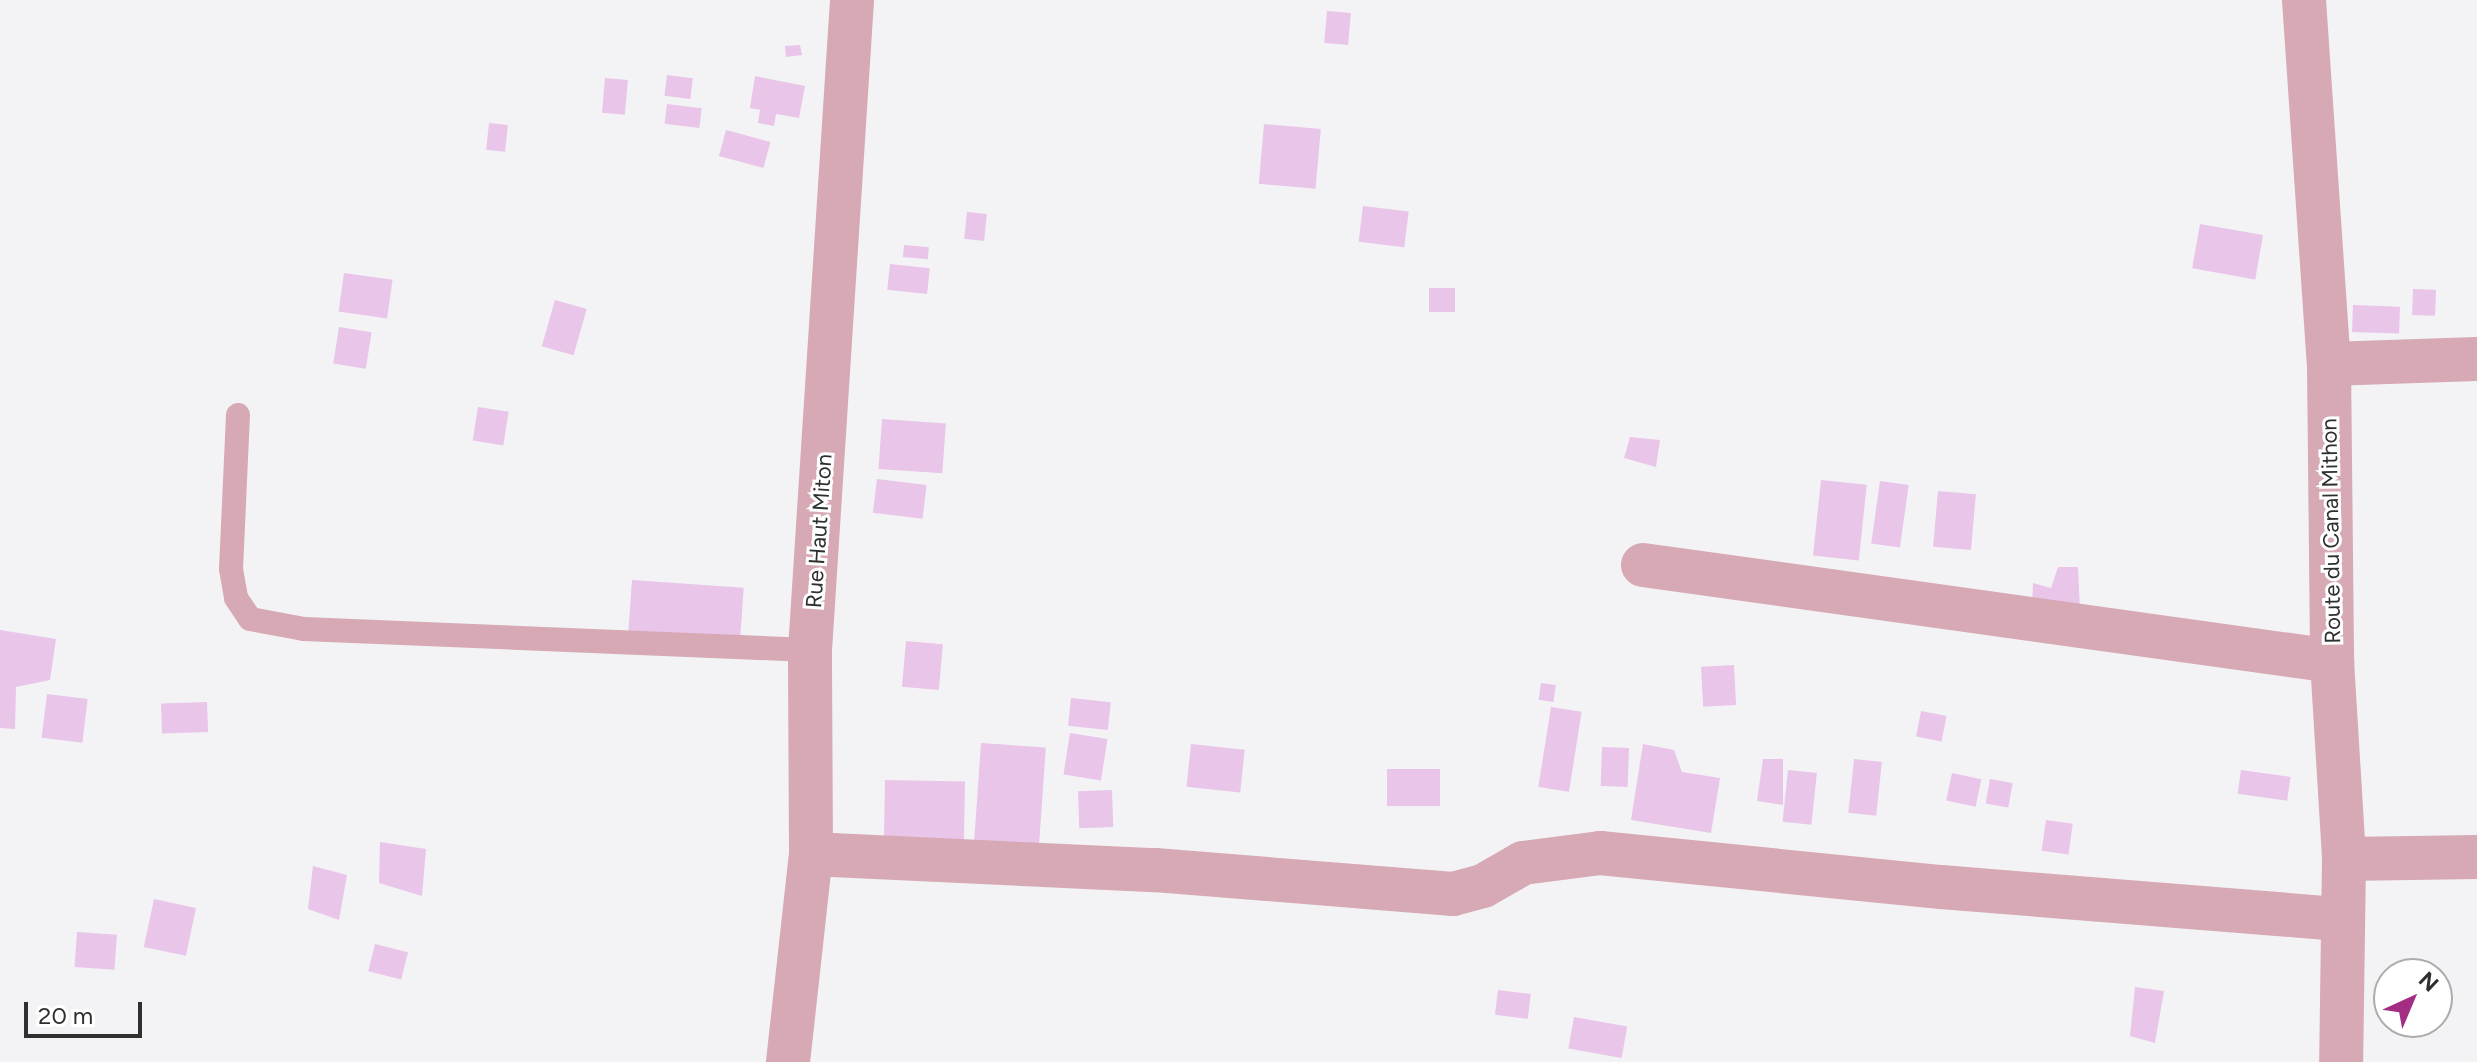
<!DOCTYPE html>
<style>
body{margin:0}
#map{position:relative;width:2477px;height:1062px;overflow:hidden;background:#f3f3f5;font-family:Figtree,sans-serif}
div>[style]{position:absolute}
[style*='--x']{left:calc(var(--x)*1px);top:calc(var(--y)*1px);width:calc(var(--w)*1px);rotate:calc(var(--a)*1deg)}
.building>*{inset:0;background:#e8c5e9;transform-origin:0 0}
.lane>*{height:24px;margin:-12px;padding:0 12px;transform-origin:12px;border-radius:12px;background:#d6a9b5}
.street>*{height:44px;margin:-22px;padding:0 22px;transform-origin:22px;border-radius:22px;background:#d6a9b5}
span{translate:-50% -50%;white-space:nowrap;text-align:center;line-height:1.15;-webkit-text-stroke:6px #fff;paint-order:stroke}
.street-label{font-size:22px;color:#2e2f2f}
.north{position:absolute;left:2373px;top:958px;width:80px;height:80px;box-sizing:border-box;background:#fff;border:2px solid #abacac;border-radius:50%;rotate:44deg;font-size:22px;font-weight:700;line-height:32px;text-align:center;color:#2e2f2f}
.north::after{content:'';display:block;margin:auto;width:28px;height:36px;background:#a42d84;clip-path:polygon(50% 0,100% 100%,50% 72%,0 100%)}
.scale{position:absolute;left:24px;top:1002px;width:118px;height:36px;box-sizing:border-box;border:4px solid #2e2f2f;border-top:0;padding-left:10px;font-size:24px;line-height:28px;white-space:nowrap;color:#2e2f2f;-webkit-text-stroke:6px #fff;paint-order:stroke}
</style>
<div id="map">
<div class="building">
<div style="left:1327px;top:11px;width:24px;height:32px;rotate:5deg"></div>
<div style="clip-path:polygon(800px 45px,802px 55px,786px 57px,785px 46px)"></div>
<div style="left:667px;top:75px;width:26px;height:21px;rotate:7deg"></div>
<div style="clip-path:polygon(755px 76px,805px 86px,799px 118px,776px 114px,774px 126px,758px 123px,760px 110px,750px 108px)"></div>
<div style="left:605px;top:78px;width:23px;height:35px;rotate:5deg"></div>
<div style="left:667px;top:104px;width:35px;height:20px;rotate:7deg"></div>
<div style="left:489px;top:123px;width:19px;height:27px;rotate:6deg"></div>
<div style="left:1264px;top:124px;width:57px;height:60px;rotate:5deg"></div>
<div style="left:726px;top:130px;width:46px;height:27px;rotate:15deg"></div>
<div style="left:1363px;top:206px;width:46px;height:36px;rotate:7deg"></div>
<div style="left:967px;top:212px;width:20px;height:27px;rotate:6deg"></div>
<div style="left:2200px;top:224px;width:64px;height:45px;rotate:10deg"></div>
<div style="left:904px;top:245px;width:25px;height:12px;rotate:5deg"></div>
<div style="left:890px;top:264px;width:40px;height:26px;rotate:6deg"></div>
<div style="left:344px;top:273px;width:49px;height:39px;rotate:8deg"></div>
<div style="left:1429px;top:288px;width:26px;height:24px"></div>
<div style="left:2413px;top:289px;width:23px;height:26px;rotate:2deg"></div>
<div style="left:555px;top:300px;width:33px;height:48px;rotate:16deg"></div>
<div style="left:2353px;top:305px;width:47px;height:27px;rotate:2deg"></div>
<div style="left:339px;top:327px;width:33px;height:37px;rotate:9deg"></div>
<div style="left:478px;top:407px;width:31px;height:34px;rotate:9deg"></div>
<div style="left:882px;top:419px;width:64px;height:50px;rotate:4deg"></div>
<div style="clip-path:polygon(1630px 437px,1660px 440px,1656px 467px,1624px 458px)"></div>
<div style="left:877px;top:479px;width:50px;height:34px;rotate:7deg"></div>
<div style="left:1821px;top:480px;width:46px;height:76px;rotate:6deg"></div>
<div style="left:1880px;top:481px;width:29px;height:63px;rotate:8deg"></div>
<div style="left:1938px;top:491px;width:38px;height:56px;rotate:5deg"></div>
<div style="clip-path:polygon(2058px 567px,2078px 567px,2080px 611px,2032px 606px,2033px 583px,2051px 588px)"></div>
<div style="left:632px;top:580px;width:112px;height:52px;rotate:4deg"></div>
<div style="clip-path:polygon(0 630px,56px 639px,50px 680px,16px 687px,15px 729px,0 728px)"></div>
<div style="left:906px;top:641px;width:37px;height:46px;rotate:5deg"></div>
<div style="left:1734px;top:665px;width:40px;height:33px;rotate:87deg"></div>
<div style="left:1541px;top:683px;width:15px;height:17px;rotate:8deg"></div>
<div style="left:47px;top:694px;width:41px;height:44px;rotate:7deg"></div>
<div style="left:1071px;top:698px;width:40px;height:28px;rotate:6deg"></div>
<div style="left:207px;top:702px;width:30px;height:46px;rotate:88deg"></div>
<div style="left:1551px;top:707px;width:31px;height:81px;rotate:9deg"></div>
<div style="left:1921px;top:711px;width:26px;height:26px;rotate:11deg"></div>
<div style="left:1070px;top:733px;width:38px;height:42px;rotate:9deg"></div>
<div style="left:981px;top:743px;width:65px;height:101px;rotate:4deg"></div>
<div style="left:1191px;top:744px;width:54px;height:43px;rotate:6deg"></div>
<div style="clip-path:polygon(1643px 744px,1674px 750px,1682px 772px,1720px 778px,1711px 833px,1631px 820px)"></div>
<div style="left:1602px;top:747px;width:27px;height:39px;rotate:2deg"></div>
<div style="clip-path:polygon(1763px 759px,1783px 759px,1783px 805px,1757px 801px)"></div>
<div style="left:1854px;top:759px;width:28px;height:54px;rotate:6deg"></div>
<div style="left:1387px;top:769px;width:53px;height:37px"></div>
<div style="left:1788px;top:770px;width:29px;height:52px;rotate:6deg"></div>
<div style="left:2241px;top:770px;width:50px;height:24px;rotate:8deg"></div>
<div style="left:1952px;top:773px;width:30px;height:28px;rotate:12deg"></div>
<div style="left:1990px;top:779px;width:23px;height:25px;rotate:10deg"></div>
<div style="left:885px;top:780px;width:80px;height:61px;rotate:1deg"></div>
<div style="left:1112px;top:790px;width:37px;height:34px;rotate:88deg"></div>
<div style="left:2046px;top:820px;width:27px;height:31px;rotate:8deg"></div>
<div style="clip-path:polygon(380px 842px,426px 849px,422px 896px,379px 883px)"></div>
<div style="clip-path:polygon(313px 866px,347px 875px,339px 920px,308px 909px)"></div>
<div style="left:154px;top:899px;width:43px;height:49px;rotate:12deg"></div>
<div style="left:77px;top:932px;width:40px;height:35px;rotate:4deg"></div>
<div style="left:375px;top:944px;width:34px;height:28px;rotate:14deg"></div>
<div style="clip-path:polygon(2135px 987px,2164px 991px,2155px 1043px,2130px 1036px)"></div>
<div style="left:1498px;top:990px;width:33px;height:25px;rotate:7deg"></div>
<div style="left:1574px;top:1017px;width:54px;height:32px;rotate:10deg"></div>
</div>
<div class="lane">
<div style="--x:238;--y:415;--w:154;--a:92.6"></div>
<div style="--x:231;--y:569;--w:29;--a:80"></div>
<div style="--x:236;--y:598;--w:25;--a:56"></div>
<div style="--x:250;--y:619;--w:55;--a:10.5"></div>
<div style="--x:304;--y:629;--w:506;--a:2.38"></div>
</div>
<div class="street">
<div style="--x:2304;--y:0;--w:365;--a:86.1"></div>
<div style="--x:2329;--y:364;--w:297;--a:89.4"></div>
<div style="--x:2332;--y:661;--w:198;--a:86.5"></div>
<div style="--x:2344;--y:859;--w:203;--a:90.8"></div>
<div style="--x:2329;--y:364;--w:148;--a:-1.9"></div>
<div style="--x:1643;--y:565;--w:696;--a:7.93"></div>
<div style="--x:811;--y:854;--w:344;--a:2.7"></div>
<div style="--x:1155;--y:870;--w:299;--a:4.6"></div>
<div style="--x:1453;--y:894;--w:31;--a:-15"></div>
<div style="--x:1483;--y:886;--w:46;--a:-29.9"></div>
<div style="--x:1523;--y:863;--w:78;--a:-7.4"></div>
<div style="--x:1600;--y:853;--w:343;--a:5.7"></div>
<div style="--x:1941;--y:887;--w:403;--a:4.6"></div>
<div style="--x:2344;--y:859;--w:133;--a:-0.9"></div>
<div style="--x:788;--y:1062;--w:209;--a:-83.7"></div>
<div style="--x:811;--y:854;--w:204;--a:-90.3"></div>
<div style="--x:810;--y:650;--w:651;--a:-86.3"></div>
</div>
<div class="street-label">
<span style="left:819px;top:531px;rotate:-86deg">Rue Haut Miton</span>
<span style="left:2331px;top:531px;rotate:-91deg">Route du Canal Mithon</span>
</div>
<div class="north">N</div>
<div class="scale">20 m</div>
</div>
